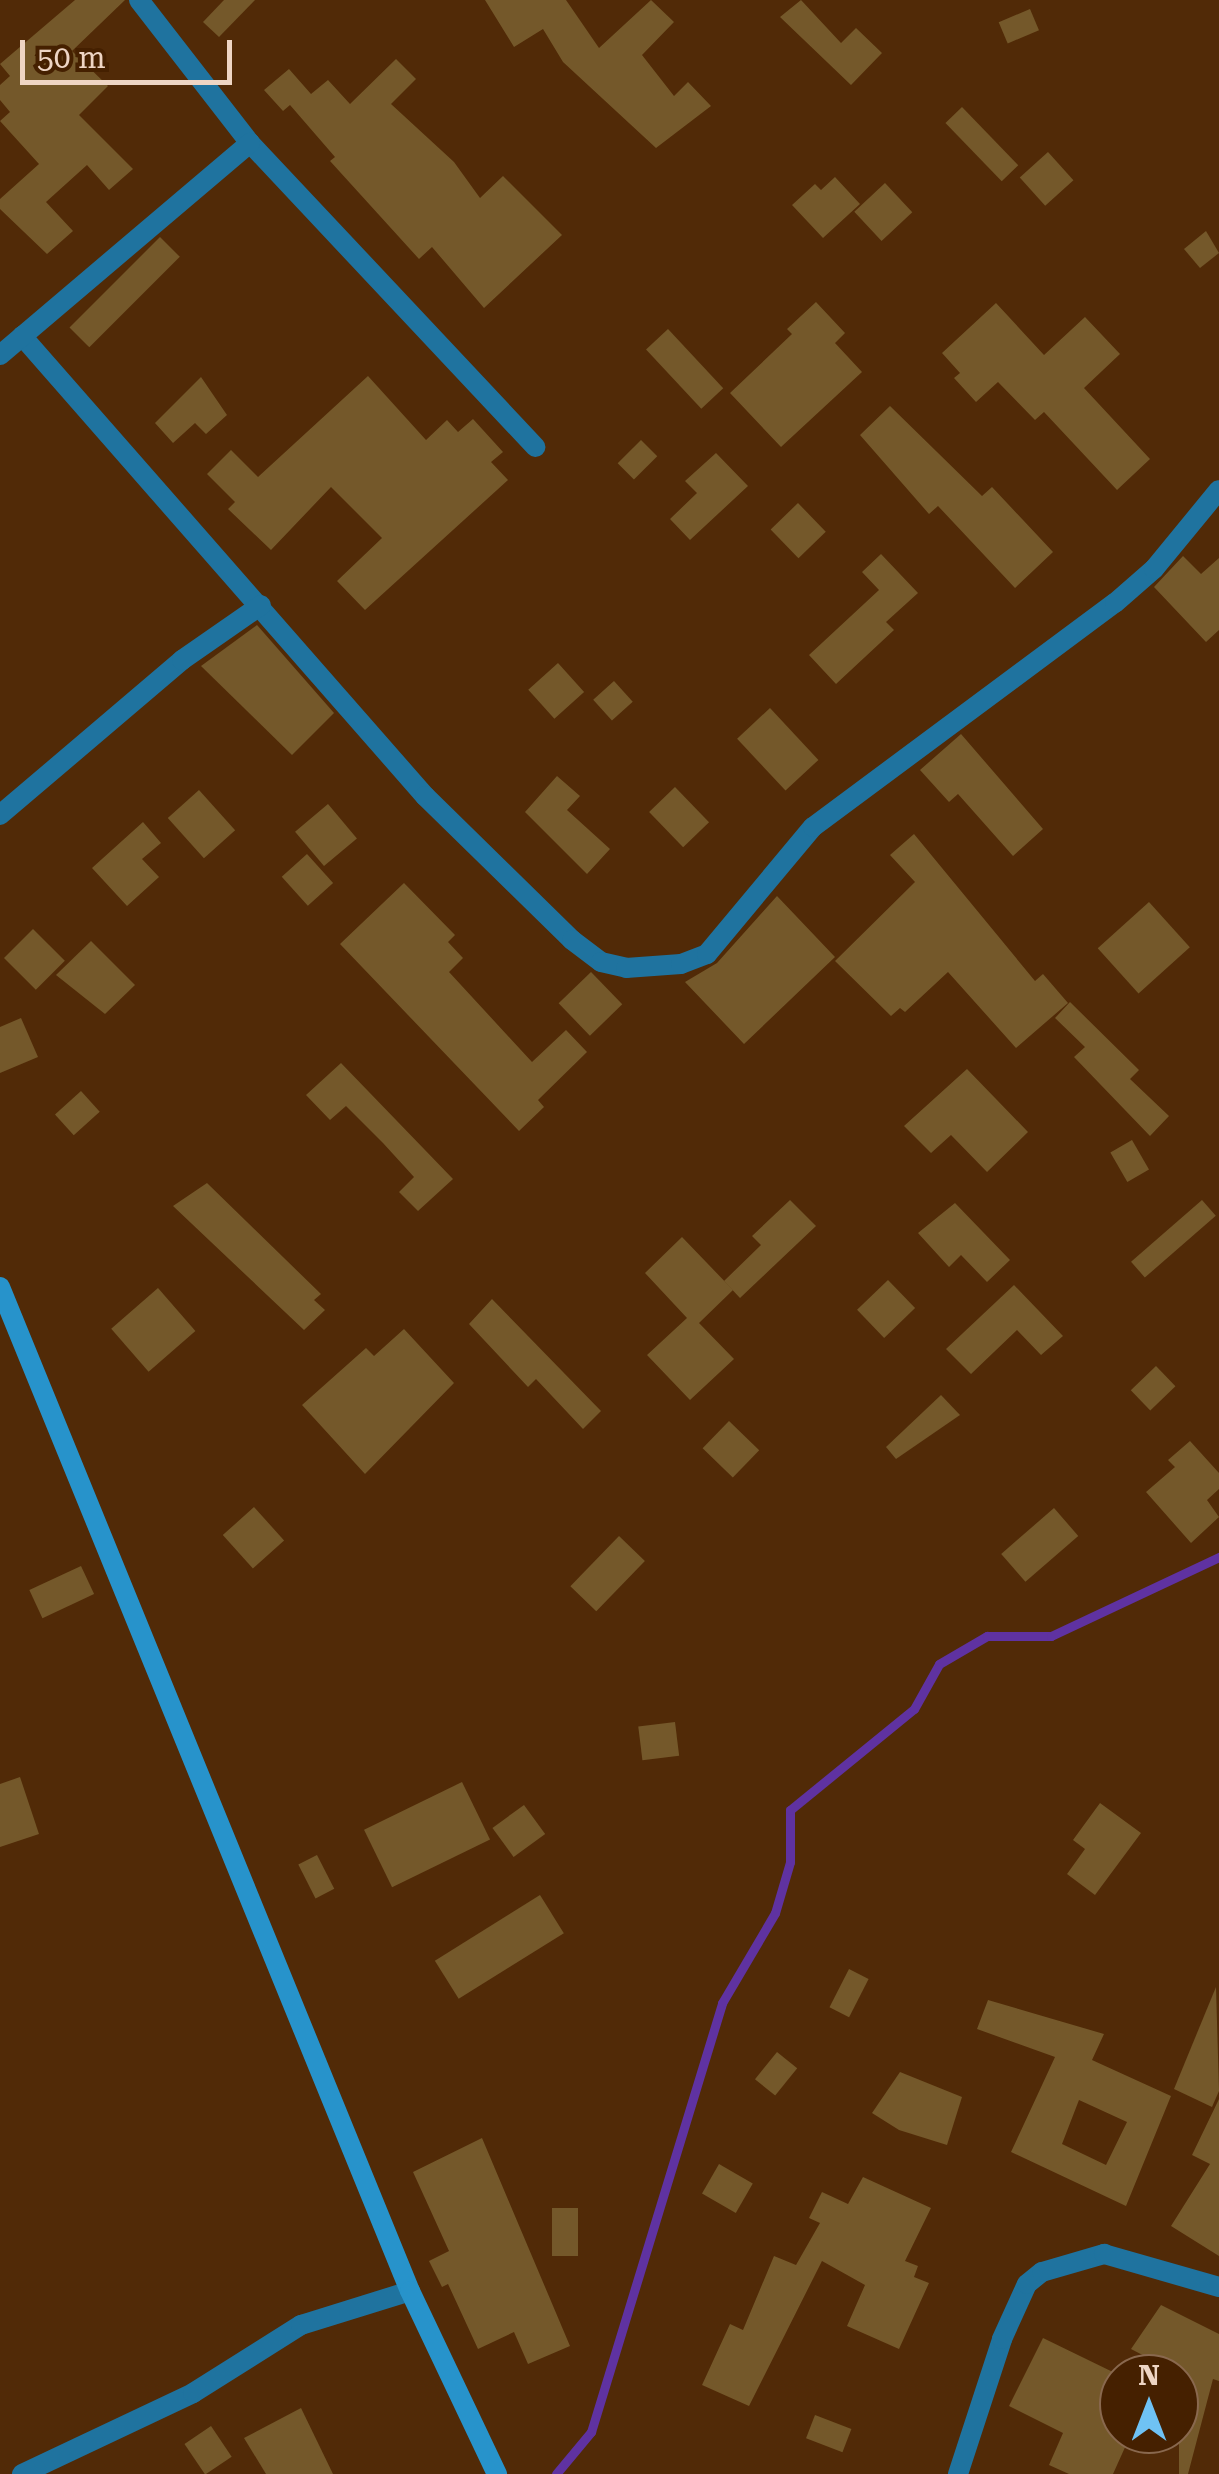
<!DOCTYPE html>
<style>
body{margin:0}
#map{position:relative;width:1219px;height:2474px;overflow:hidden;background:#512a07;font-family:"Roboto Serif",serif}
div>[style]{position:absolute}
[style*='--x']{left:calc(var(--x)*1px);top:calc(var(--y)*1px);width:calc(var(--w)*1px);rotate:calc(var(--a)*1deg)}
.stream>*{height:9px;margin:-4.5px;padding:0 4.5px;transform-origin:4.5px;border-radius:4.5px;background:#5f32a1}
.building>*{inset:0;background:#74582a;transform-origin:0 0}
.street>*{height:20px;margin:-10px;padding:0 10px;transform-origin:10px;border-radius:10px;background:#1f739f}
.secondary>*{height:20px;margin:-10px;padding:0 10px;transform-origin:10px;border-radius:10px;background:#2793cb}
span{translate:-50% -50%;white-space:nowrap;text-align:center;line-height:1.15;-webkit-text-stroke:8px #452000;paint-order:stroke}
.north{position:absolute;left:1099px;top:2354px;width:100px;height:100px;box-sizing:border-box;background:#452000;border:2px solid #89684e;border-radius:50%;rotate:0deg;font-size:28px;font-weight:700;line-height:40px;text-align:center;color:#eed5c4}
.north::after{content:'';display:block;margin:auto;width:35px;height:45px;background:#6fc2f4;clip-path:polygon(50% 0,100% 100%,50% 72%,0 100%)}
.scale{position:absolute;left:20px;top:40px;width:212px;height:45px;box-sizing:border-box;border:5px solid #eed5c4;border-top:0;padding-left:12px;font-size:30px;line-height:35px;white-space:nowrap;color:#eed5c4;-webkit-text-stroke:8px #452000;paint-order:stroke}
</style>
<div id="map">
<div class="stream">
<div style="--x:556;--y:2474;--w:55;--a:-50.2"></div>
<div style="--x:591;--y:2432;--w:449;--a:-73"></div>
<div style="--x:722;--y:2003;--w:104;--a:-59.5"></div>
<div style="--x:775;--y:1913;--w:53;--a:-73.6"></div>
<div style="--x:790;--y:1862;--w:52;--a:-90"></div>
<div style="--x:790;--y:1810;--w:160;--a:-39.2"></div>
<div style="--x:914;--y:1709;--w:51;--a:-60.9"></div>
<div style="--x:939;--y:1664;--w:56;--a:-30.3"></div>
<div style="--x:987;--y:1636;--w:64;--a:0"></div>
<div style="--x:1051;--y:1636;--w:186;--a:-25.2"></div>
</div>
<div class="building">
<div style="clip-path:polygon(75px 0,125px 0,72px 51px,108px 86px,79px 115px,133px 169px,109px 190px,87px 165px,46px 202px,73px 231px,47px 254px,0 209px,0 199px,39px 164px,0 121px,10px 112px,0 100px,0 85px,10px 76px,0 64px)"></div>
<div style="clip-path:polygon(224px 0,255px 0,219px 37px,203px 22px)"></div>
<div style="clip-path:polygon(485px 0,566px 0,599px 48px,651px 0,674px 22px,642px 55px,674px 96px,688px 82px,711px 106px,656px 148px,563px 62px,543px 29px,514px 47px)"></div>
<div style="clip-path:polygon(801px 0,841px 43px,856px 28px,882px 53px,851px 85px,780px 17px)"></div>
<div style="left:1030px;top:9px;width:23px;height:34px;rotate:67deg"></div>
<div style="clip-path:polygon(396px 59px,416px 79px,391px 104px,454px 162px,480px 198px,503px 176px,562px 235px,484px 308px,432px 247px,419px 259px,330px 161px,335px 157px,290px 105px,283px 111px,264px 90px,289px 69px,311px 94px,328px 80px,350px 104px)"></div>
<div style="left:962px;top:107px;width:81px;height:23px;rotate:46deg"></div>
<div style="left:1048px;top:152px;width:38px;height:38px;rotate:48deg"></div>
<div style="clip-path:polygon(835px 177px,860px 204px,823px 238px,792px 205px,815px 184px,821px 190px)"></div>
<div style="left:885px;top:183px;width:40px;height:42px;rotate:47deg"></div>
<div style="clip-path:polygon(1206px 231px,1219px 253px,1200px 268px,1184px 249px)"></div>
<div style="left:160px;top:237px;width:28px;height:128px;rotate:45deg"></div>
<div style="clip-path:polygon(816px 302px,845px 333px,835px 343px,862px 372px,781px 447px,730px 393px,792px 334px,787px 329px)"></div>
<div style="clip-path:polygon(996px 303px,1044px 355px,1085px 317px,1120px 354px,1084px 388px,1150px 459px,1117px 490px,1044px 412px,1035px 420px,998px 382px,976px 402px,954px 378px,960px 373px,942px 353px)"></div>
<div style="left:668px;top:329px;width:81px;height:30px;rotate:47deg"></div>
<div style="clip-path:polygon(368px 376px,426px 440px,447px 420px,458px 432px,473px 419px,503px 452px,491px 462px,508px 480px,365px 610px,337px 581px,382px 538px,331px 487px,271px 550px,228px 509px,235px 502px,207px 474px,231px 450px,258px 477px)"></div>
<div style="clip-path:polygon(201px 377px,227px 415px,206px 434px,195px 423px,173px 443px,155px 423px)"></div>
<div style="clip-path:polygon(890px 406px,982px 496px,992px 487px,1053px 552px,1015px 588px,938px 506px,929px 514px,860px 435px)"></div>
<div style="left:641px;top:440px;width:23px;height:33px;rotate:45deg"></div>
<div style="clip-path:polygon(716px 453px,748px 486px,690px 540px,670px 519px,697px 493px,685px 481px)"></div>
<div style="left:798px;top:503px;width:40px;height:38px;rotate:46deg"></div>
<div style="clip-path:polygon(881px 554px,918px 593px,886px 622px,894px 630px,836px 684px,809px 655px,879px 590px,862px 572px)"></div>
<div style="clip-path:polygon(1183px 556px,1201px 574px,1219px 558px,1219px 630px,1206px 642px,1154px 587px)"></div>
<div style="clip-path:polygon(257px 625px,334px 713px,292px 755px,201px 666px)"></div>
<div style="left:558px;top:663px;width:39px;height:40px;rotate:48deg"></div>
<div style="left:614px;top:681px;width:28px;height:28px;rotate:48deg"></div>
<div style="left:770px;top:708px;width:71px;height:45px;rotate:47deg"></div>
<div style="clip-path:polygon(961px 734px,1043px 829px,1013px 856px,958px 794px,949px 802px,920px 770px)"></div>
<div style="clip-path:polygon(557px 776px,580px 796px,567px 810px,610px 849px,587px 874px,525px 812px)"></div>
<div style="left:675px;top:787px;width:49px;height:36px;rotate:46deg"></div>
<div style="left:199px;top:790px;width:54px;height:42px;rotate:48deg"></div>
<div style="left:328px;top:804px;width:45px;height:43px;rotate:50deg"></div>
<div style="clip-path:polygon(143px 822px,161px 843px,142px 859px,159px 877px,127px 906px,92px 868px)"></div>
<div style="clip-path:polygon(914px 834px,1035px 981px,1043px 974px,1068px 1003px,1016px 1048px,948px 972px,905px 1012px,900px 1008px,891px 1016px,835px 961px,915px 882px,890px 855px)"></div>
<div style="left:307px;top:854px;width:39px;height:34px;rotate:48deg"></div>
<div style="clip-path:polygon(404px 883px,455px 935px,448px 942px,463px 958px,449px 972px,532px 1062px,566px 1030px,587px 1052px,538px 1100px,544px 1107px,519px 1131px,340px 944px)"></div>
<div style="clip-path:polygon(777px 896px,835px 957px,744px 1044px,685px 982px,717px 963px)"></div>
<div style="left:1149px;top:902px;width:61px;height:69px;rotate:48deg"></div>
<div style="left:33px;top:929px;width:45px;height:41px;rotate:45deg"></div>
<div style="clip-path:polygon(91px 941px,135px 985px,105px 1014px,56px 975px)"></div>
<div style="left:591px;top:972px;width:45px;height:45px;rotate:46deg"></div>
<div style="clip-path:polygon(1070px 1002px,1139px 1070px,1130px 1079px,1169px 1116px,1150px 1136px,1074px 1057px,1085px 1047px,1055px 1018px)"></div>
<div style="clip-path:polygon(21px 1018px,38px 1057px,0 1073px,0 1027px)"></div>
<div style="clip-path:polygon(341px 1063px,453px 1179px,418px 1211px,399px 1192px,414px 1177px,383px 1143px,346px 1106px,330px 1120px,306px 1095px)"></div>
<div style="clip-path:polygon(967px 1069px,1028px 1132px,987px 1172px,951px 1135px,931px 1153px,904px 1126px)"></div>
<div style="left:81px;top:1091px;width:28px;height:35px;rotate:48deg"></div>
<div style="left:1132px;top:1140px;width:34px;height:25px;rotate:60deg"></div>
<div style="clip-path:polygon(207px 1183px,321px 1294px,314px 1300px,325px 1310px,304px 1330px,173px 1206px)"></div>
<div style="clip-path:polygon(790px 1200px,816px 1226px,740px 1298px,724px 1281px,761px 1245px,752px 1236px)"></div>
<div style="left:1202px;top:1200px;width:21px;height:94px;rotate:49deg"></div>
<div style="clip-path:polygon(955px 1203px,1010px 1260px,987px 1282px,961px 1255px,949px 1267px,918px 1233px)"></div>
<div style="clip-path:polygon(682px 1237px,733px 1290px,699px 1323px,734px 1359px,690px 1400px,647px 1355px,687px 1318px,645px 1273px)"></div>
<div style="left:888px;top:1280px;width:39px;height:43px;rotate:46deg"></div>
<div style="clip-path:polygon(1014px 1285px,1063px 1336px,1041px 1355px,1017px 1330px,971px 1374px,946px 1349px)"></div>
<div style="left:158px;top:1288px;width:57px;height:62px;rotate:49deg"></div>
<div style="clip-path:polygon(492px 1299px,601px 1411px,583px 1429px,536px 1379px,528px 1387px,469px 1324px)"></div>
<div style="clip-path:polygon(404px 1329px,454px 1383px,365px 1474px,302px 1405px,366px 1348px,374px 1356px)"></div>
<div style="left:1156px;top:1366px;width:28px;height:35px;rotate:46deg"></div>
<div style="clip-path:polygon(941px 1395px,960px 1415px,896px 1459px,886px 1447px)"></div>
<div style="left:729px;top:1421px;width:42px;height:38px;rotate:44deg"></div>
<div style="clip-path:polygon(1190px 1441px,1219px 1473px,1219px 1489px,1207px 1500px,1219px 1517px,1191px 1543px,1146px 1492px,1175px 1467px,1168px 1460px)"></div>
<div style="left:254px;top:1507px;width:45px;height:42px;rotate:48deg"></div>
<div style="left:1054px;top:1508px;width:37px;height:70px;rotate:49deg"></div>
<div style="left:619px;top:1536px;width:36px;height:70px;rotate:44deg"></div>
<div style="left:81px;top:1566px;width:31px;height:57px;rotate:65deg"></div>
<div style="left:675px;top:1722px;width:34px;height:37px;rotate:83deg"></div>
<div style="clip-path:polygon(20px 1777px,39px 1834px,0 1847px,0 1784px)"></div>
<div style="left:462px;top:1782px;width:64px;height:109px;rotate:64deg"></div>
<div style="clip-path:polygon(1100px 1803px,1141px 1833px,1095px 1895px,1067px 1874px,1085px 1849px,1073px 1840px)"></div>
<div style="left:524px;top:1805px;width:36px;height:39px;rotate:54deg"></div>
<div style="left:317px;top:1855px;width:38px;height:21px;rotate:63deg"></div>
<div style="left:540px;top:1895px;width:45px;height:124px;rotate:58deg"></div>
<div style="left:849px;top:1969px;width:22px;height:43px;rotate:27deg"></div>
<div style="clip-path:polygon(1216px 1987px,1219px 2091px,1212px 2107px,1174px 2089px)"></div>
<div style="clip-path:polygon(evenodd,988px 2000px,1104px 2034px,1092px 2060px,1171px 2096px,1126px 2206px,1011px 2152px,1055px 2057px,977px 2029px,988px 2000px,1079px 2100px,1127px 2122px,1106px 2165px,1062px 2144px,1079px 2100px)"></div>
<div style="left:777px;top:2052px;width:26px;height:35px;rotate:39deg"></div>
<div style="clip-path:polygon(900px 2072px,962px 2097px,947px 2145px,899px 2130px,872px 2113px)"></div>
<div style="clip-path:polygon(1219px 2099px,1219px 2256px,1171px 2226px,1210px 2164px,1192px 2155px)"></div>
<div style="clip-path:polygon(482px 2138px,570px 2346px,528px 2364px,514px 2332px,478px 2349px,448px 2284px,442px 2287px,429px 2261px,449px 2251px,413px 2172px)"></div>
<div style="left:719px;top:2164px;width:39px;height:34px;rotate:30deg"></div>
<div style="clip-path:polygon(863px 2177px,931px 2208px,905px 2261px,918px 2266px,914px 2277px,929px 2283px,899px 2349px,847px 2326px,865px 2285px,822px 2261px,749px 2406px,702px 2385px,730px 2324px,743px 2330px,774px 2256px,796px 2265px,820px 2223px,809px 2218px,822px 2192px,848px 2204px)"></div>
<div style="left:578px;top:2208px;width:48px;height:26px;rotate:90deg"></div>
<div style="clip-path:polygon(1161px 2305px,1219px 2334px,1219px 2381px,1213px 2379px,1188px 2474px,1179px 2474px,1179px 2374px,1131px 2349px)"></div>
<div style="clip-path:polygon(1043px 2338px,1119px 2375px,1119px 2434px,1131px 2434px,1113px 2474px,1069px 2474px,1049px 2465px,1063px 2433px,1009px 2406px)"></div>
<div style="clip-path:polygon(301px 2408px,333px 2474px,266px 2474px,244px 2438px)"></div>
<div style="left:815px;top:2415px;width:39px;height:25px;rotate:21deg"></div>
<div style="left:211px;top:2426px;width:37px;height:32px;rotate:56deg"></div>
</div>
<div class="street">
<div style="--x:139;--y:0;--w:181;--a:52.2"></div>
<div style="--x:250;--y:143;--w:417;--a:46.8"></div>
<div style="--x:22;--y:336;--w:612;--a:48.78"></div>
<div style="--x:425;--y:796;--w:206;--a:44.4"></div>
<div style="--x:572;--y:940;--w:36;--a:37"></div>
<div style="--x:601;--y:962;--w:26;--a:13"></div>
<div style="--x:626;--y:968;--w:55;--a:-4.2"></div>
<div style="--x:681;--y:964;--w:28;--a:-21"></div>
<div style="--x:707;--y:954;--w:165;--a:-50.2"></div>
<div style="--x:813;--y:827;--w:376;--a:-36.6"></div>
<div style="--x:1115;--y:603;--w:52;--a:-41.1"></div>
<div style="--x:1154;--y:569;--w:102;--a:-50.6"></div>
<div style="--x:0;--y:355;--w:328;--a:-40.3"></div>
<div style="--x:0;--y:815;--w:239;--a:-40.4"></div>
<div style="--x:182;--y:660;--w:96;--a:-34.8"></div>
<div style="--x:22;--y:2474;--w:189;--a:-25.3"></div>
<div style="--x:193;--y:2393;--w:128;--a:-32.2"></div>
<div style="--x:301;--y:2325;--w:114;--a:-17.3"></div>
<div style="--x:958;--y:2474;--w:142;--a:-71.9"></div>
<div style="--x:1002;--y:2339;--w:60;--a:-65.6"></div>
<div style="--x:1027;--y:2284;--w:19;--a:-39"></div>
<div style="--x:1042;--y:2272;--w:65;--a:-16.2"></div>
<div style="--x:1104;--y:2254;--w:120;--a:16"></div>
</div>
<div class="secondary">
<div style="--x:0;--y:1287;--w:1084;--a:67.79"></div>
<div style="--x:410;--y:2291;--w:203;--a:64.6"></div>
</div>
<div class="north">N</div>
<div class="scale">50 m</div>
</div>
